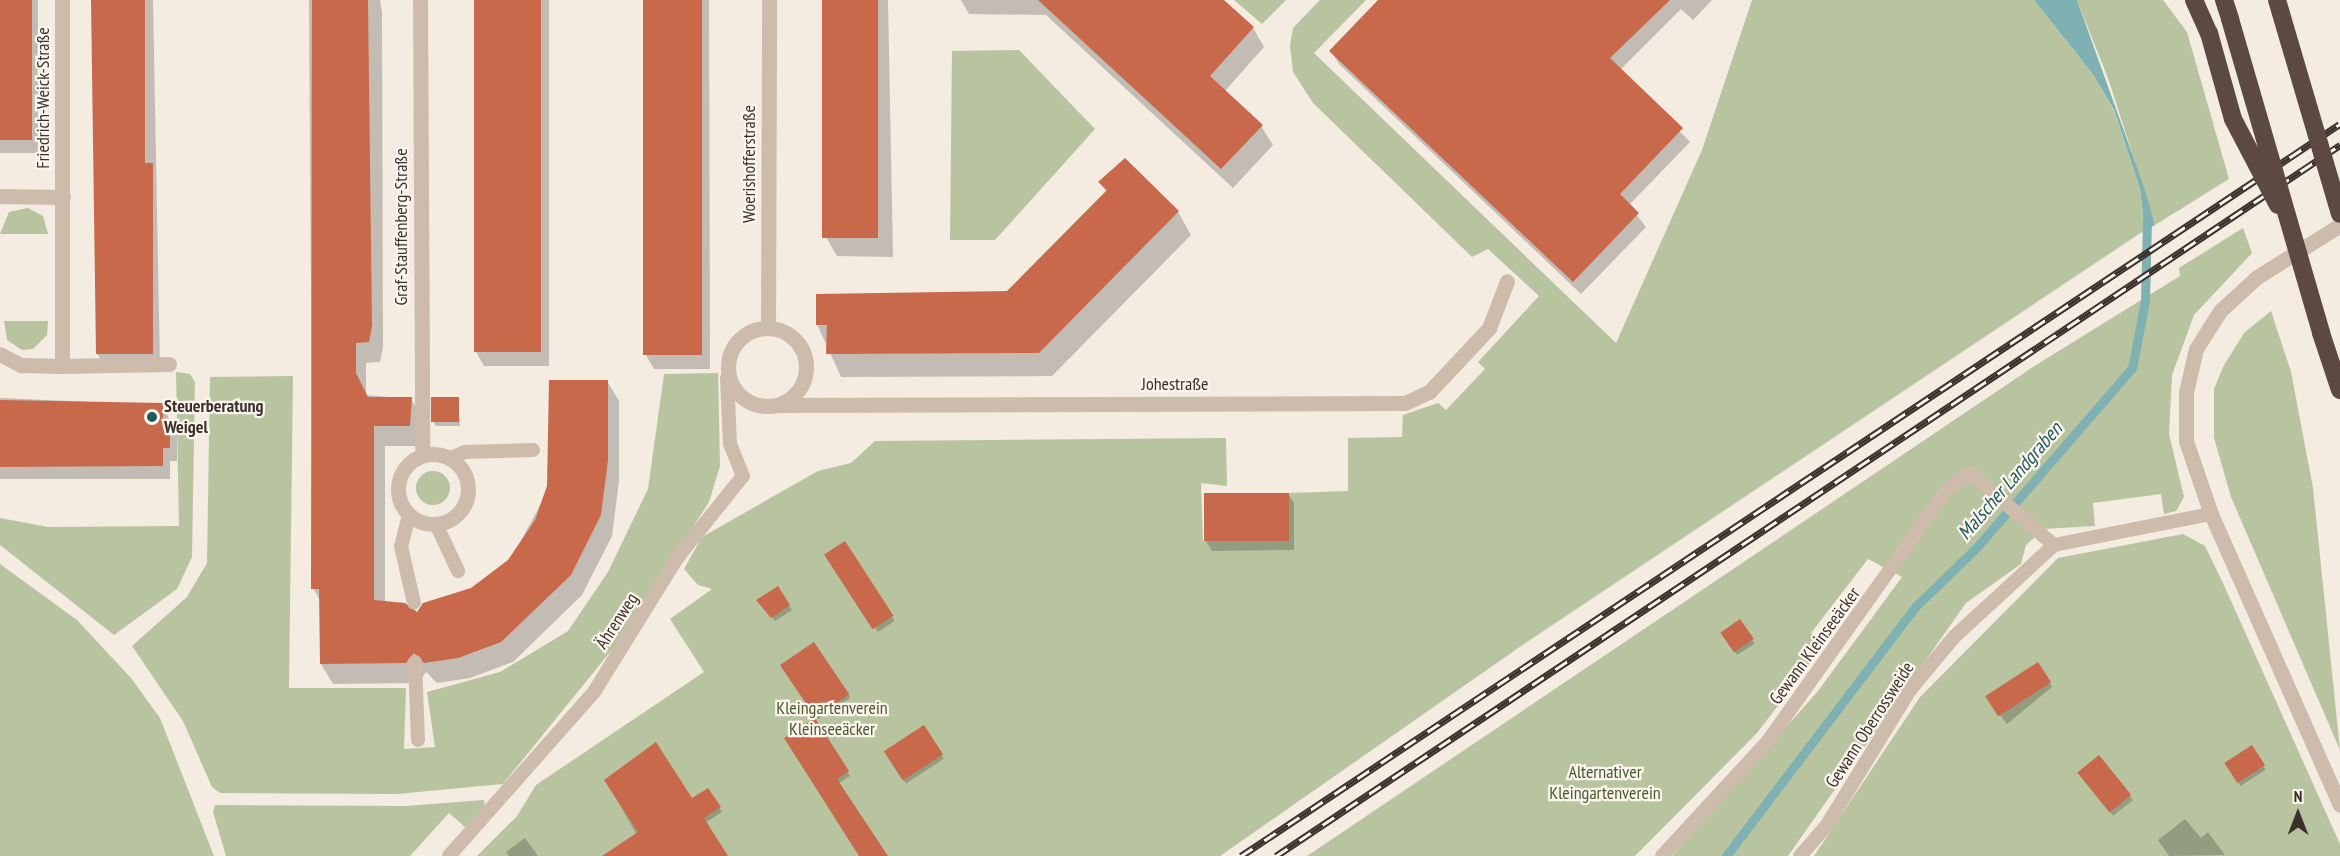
<!DOCTYPE html>
<meta charset="utf-8">
<style>
body{margin:0}
#map{position:relative;width:2340px;height:856px;overflow:hidden;background:#f4ebe1;font-family:"PT Sans Narrow",sans-serif}
div>[style]{position:absolute}
[style*='--x']{left:calc(var(--x)*1px);top:calc(var(--y)*1px);width:calc(var(--w)*1px);rotate:calc(var(--a)*1deg)}
.green>*{inset:0;background:#b8c4a0}
.round{border-radius:50%}
.water>*{inset:0;background:#7fb0b2}
.shadow>*{inset:0;background:#0003;transform-origin:0 0}
.stream>*{height:9px;margin:-4.5px;padding:0 4.5px;transform-origin:4.5px;border-radius:4.5px;background:#7fb0b2}
.building>*{inset:0;background:#c8694b;transform-origin:0 0}
.lane>*{height:14px;margin:-7px;padding:0 7px;transform-origin:7px;border-radius:7px;background:#cdbbac}
.street>*{height:15px;margin:-7.5px;padding:0 7.5px;transform-origin:7.5px;border-radius:7.5px;background:#cdbbac}
.street>.ring{margin:-7.5px;padding:0;box-sizing:content-box;background:none;border:15px solid #cdbbac;border-radius:50%}
.highway>*{height:18px;margin:-9px;padding:0 9px;transform-origin:9px;border-radius:9px;background:#5c4a42}
.rail>*{height:7px;margin-top:-3.5px;transform-origin:0;background:repeating-linear-gradient(90deg,#fbf5ee 0 14px,#3b302b 0 28px);box-sizing:border-box;border-block:2px solid #3b302b}
.highway-bridge>*{height:18px;margin:-9px;padding:0 9px;transform-origin:9px;border-radius:9px;background:#5c4a42}
.dots>*{width:16px;height:16px;translate:-50% -50%;box-sizing:border-box;border:3px solid #fbf5ee;border-radius:50%}
span{translate:-50% -50%;white-space:nowrap;text-align:center;line-height:1.15;-webkit-text-stroke:4.5px #fbf5ee;paint-order:stroke}
.street-label{font-size:18px;color:#3b302b}
.poi-label{font-size:18px;color:#3b302b;font-weight:700}
.left{translate:0 -50%;text-align:left}
.park-label{font-size:18px;color:#4a5a2e}
.water-label{font-size:20px;color:#1f5a5e;font-style:italic}
.north{position:absolute;left:2268px;top:784px;width:60px;height:60px;-webkit-text-stroke:4px #fbf5ee;paint-order:stroke;rotate:0deg;font-size:16px;font-weight:700;line-height:24px;text-align:center;color:#3b302b}
.north::after{content:'';display:block;margin:auto;width:21px;height:27px;background:#3b302b;clip-path:polygon(50% 0,100% 100%,50% 72%,0 100%)}
</style>
<div id="map">
<div class="green">
<div style="clip-path:polygon(1234px 0,1286px 0,1262px 24px)"></div>
<div style="clip-path:polygon(1320px 0,1366px 0,1314px 53px,1616px 343px,1702px 150px,1752px 0,2034px 0,2092px 73px,2114px 111px,2140px 189px,2145px 230px,1524px 644px,1220px 856px,477px 856px,517px 816px,536px 785px,704px 672px,670px 619px,712px 589px,698px 585px,684px 569px,702px 537px,818px 471px,851px 463px,875px 441px,1226px 438px,1227px 486px,1201px 483px,1203px 541px,1289px 541px,1289px 493px,1348px 491px,1348px 438px,1402px 437px,1403px 415px,1438px 403px,1446px 410px,1485px 369px,1478px 362px,1539px 296px,1488px 249px,1472px 257px,1313px 103px,1293px 72px,1290px 45px,1293px 28px)"></div>
<div style="clip-path:polygon(2077px 0,2163px 0,2187px 32px,2229px 179px,2155px 225px,2109px 81px)"></div>
<div style="clip-path:polygon(1019px 50px,1095px 129px,995px 240px,950px 240px,952px 51px)"></div>
<div style="clip-path:polygon(28px 208px,43px 216px,48px 234px,0 234px,9px 212px)"></div>
<div style="clip-path:polygon(2243px 228px,2252px 253px,2194px 315px,2172px 375px,2169px 434px,2184px 497px,2176px 511px,2164px 514px,2161px 494px,2093px 503px,2095px 526px,2044px 529px,2026px 545px,2021px 564px,1966px 603px,1788px 856px,1672px 856px,1818px 691px,1902px 577px,1868px 559px,1811px 633px,1825px 644px,1757px 733px,1635px 856px,1307px 856px,2036px 365px,2180px 276px,2179px 268px)"></div>
<div style="clip-path:polygon(2271px 311px,2291px 372px,2313px 488px,2340px 750px,2231px 497px,2214px 438px,2214px 389px,2223px 367px,2244px 333px)"></div>
<div style="clip-path:polygon(4px 321px,48px 321px,47px 335px,33px 349px,22px 350px,7px 340px)"></div>
<div style="clip-path:polygon(176px 372px,190px 374px,195px 382px,192px 557px,177px 589px,114px 635px,0 545px,0 518px,48px 527px,179px 526px)"></div>
<div style="clip-path:polygon(718px 373px,720px 466px,709px 502px,623px 636px,503px 784px,397px 794px,220px 793px,212px 787px,183px 721px,132px 646px,187px 597px,207px 563px,210px 377px,293px 376px,289px 688px,406px 688px,404px 749px,435px 747px,427px 692px,500px 672px,568px 631px,608px 572px,648px 489px,664px 374px)"></div>
<div class="round" style="left:416px;top:471px;width:34px;height:34px"></div>
<div style="clip-path:polygon(2183px 534px,2205px 546px,2223px 583px,2340px 844px,2340px 856px,1814px 856px,1920px 697px,2058px 558px)"></div>
<div style="clip-path:polygon(0 564px,77px 620px,131px 678px,160px 718px,214px 856px,0 856px)"></div>
<div style="clip-path:polygon(484px 800px,485px 809px,465px 827px,449px 813px,410px 856px,226px 856px,213px 812px,215px 805px,405px 806px)"></div>
</div>
<div class="water">
<div style="clip-path:polygon(2034px 0,2077px 0,2144px 187px,2155px 225px,2145px 230px,2140px 189px,2114px 110px,2092px 73px)"></div>
</div>
<div class="shadow">
<div style="left:0;top:0;width:38px;height:153px"></div>
<div style="clip-path:polygon(93px 0,153px 0,160px 367px,105px 367px,97px 353px)"></div>
<div style="clip-path:polygon(309px 0,380px 0,382px 13px,383px 347px,380px 362px,366px 363px,366px 395px,411px 399px,423px 419px,421px 446px,385px 446px,385px 602px,417px 614px,472px 589px,510px 561px,607px 381px,619px 401px,619px 481px,612px 536px,582px 595px,513px 662px,470px 678px,437px 683px,426px 672px,418px 683px,333px 684px,321px 664px,321px 602px,313px 588px)"></div>
<div style="clip-path:polygon(476px 0,549px 0,549px 366px,484px 366px,476px 352px)"></div>
<div style="clip-path:polygon(645px 0,709px 0,710px 369px,654px 369px,646px 355px)"></div>
<div style="clip-path:polygon(824px 0,888px 0,893px 257px,837px 256px,826px 237px)"></div>
<div style="clip-path:polygon(961px 0,1222px 0,1253px 28px,1264px 47px,1225px 91px,1261px 126px,1273px 145px,1233px 188px,1046px 15px,969px 14px)"></div>
<div style="clip-path:polygon(1380px 0,1712px 0,1693px 20px,1681px 9px,1620px 70px,1690px 142px,1629px 205px,1646px 227px,1581px 294px,1339px 64px,1331px 51px)"></div>
<div style="clip-path:polygon(1100px 182px,1178px 212px,1191px 235px,1052px 376px,841px 377px,817px 324px,1008px 293px,1106px 192px)"></div>
<div style="clip-path:polygon(0 398px,162px 405px,177px 434px,177px 461px,170px 461px,170px 479px,0 479px)"></div>
<div style="clip-path:polygon(458px 399px,460px 426px,436px 426px,433px 421px)"></div>
<div style="clip-path:polygon(1288px 494px,1294px 503px,1294px 550px,1212px 551px,1206px 541px)"></div>
<div style="left:844px;top:543px;width:93px;height:20px;rotate:57deg"></div>
<div style="clip-path:polygon(777px 588px,792px 610px,775px 621px,761px 604px)"></div>
<div style="left:1740px;top:621px;width:27px;height:21px;rotate:57deg"></div>
<div style="clip-path:polygon(2038px 664px,2052px 687px,2007px 724px,1994px 707px)"></div>
<div style="clip-path:polygon(784px 670px,848px 694px,850px 698px,818px 719px)"></div>
<div style="clip-path:polygon(815px 720px,850px 776px,839px 783px,886px 856px,861px 856px)"></div>
<div style="left:923px;top:727px;width:38px;height:45px;rotate:57deg"></div>
<div style="left:2251px;top:747px;width:27px;height:30px;rotate:57deg"></div>
<div style="left:2099px;top:757px;width:55px;height:25px;rotate:52deg"></div>
<div style="clip-path:polygon(606px 781px,692px 800px,708px 790px,722px 812px,705px 823px,726px 856px,649px 856px)"></div>
<div style="clip-path:polygon(2185px 819px,2201px 838px,2208px 832px,2225px 855px,2169px 856px,2158px 840px)"></div>
<div style="clip-path:polygon(525px 838px,538px 856px,509px 856px,506px 852px)"></div>
</div>
<div class="stream">
<div style="--x:1726;--y:856;--w:314;--a:-52.8"></div>
<div style="--x:1916;--y:606;--w:83;--a:-44"></div>
<div style="--x:1976;--y:548;--w:238;--a:-49.1"></div>
<div style="--x:2132;--y:368;--w:68;--a:-79"></div>
<div style="--x:2145;--y:301;--w:82;--a:-88.6"></div>
</div>
<div class="building">
<div style="left:0;top:0;width:32px;height:140px"></div>
<div style="clip-path:polygon(91px 0,145px 0,145px 163px,153px 163px,153px 354px,96px 354px)"></div>
<div style="clip-path:polygon(312px 0,368px 0,372px 326px,369px 342px,356px 343px,356px 373px,368px 397px,412px 397px,410px 426px,374px 426px,374px 600px,405px 603px,417px 612px,423px 603px,471px 588px,508px 560px,535px 520px,547px 486px,549px 380px,608px 380px,608px 460px,601px 515px,571px 575px,501px 642px,458px 658px,424px 663px,414px 653px,406px 663px,320px 664px,319px 589px,311px 589px)"></div>
<div style="left:474px;top:0;width:67px;height:352px"></div>
<div style="left:643px;top:0;width:59px;height:355px"></div>
<div style="left:822px;top:0;width:56px;height:238px"></div>
<div style="clip-path:polygon(1038px 0,1224px 0,1254px 27px,1210px 76px,1263px 125px,1221px 169px)"></div>
<div style="clip-path:polygon(1378px 0,1670px 0,1610px 58px,1683px 128px,1620px 194px,1639px 213px,1573px 282px,1329px 51px)"></div>
<div style="clip-path:polygon(1125px 158px,1179px 211px,1039px 353px,826px 354px,827px 325px,816px 325px,816px 294px,1007px 291px,1107px 190px,1098px 182px)"></div>
<div style="left:431px;top:397px;width:28px;height:25px"></div>
<div style="clip-path:polygon(0 400px,163px 403px,163px 419px,170px 419px,170px 448px,163px 448px,163px 466px,0 467px)"></div>
<div style="left:1289px;top:493px;width:48px;height:85px;rotate:90deg"></div>
<div style="left:845px;top:541px;width:89px;height:25px;rotate:57deg"></div>
<div style="clip-path:polygon(778px 586px,790px 605px,771px 618px,756px 600px)"></div>
<div style="left:1740px;top:619px;width:24px;height:24px;rotate:55deg"></div>
<div style="left:814px;top:642px;width:63px;height:41px;rotate:56deg"></div>
<div style="left:2038px;top:662px;width:24px;height:63px;rotate:57deg"></div>
<div style="clip-path:polygon(815px 718px,849px 771px,837px 779px,888px 856px,859px 856px,784px 738px)"></div>
<div style="left:924px;top:725px;width:35px;height:48px;rotate:57deg"></div>
<div style="clip-path:polygon(656px 742px,692px 798px,708px 788px,721px 807px,704px 818px,728px 856px,602px 856px,638px 832px,604px 780px)"></div>
<div style="left:2252px;top:745px;width:24px;height:33px;rotate:57deg"></div>
<div style="left:2099px;top:755px;width:51px;height:28px;rotate:51deg"></div>
</div>
<div class="lane">
<div style="--x:451;--y:458;--w:15;--a:-23"></div>
<div style="--x:465;--y:452;--w:68;--a:-1.7"></div>
<div style="--x:409;--y:515;--w:32;--a:104"></div>
<div style="--x:401;--y:546;--w:58;--a:77.2"></div>
<div style="--x:436;--y:524;--w:52;--a:64.9"></div>
<div style="--x:415;--y:662;--w:78;--a:87.8"></div>
<div style="--x:449;--y:856;--w:219;--a:-48.5"></div>
<div style="--x:594;--y:692;--w:158;--a:-58.2"></div>
<div style="--x:677;--y:558;--w:105;--a:-51.2"></div>
<div style="--x:743;--y:476;--w:35;--a:-112"></div>
<div style="--x:730;--y:444;--w:66;--a:-92.6"></div>
<div style="--x:1662;--y:856;--w:156;--a:-47.3"></div>
<div style="--x:1768;--y:741;--w:305;--a:-54.6"></div>
<div style="--x:1945;--y:492;--w:31;--a:-40"></div>
<div style="--x:1969;--y:472;--w:112;--a:40.7"></div>
<div style="--x:2054;--y:545;--w:160;--a:-11.2"></div>
<div style="--x:1800;--y:856;--w:41;--a:-48.9"></div>
<div style="--x:1827;--y:825;--w:158;--a:-58.4"></div>
<div style="--x:1910;--y:690;--w:69;--a:-50.3"></div>
<div style="--x:1954;--y:637;--w:136;--a:-42.6"></div>
</div>
<div class="street">
<div style="--x:420;--y:0;--w:455;--a:89.7"></div>
<div style="--x:0;--y:196;--w:63;--a:0.9"></div>
<div style="--x:2340;--y:225;--w:98;--a:147.9"></div>
<div style="--x:2257;--y:277;--w:50;--a:137.4"></div>
<div style="--x:2220;--y:311;--w:45;--a:122.3"></div>
<div style="--x:2196;--y:349;--w:44;--a:103.1"></div>
<div style="--x:2186;--y:392;--w:49;--a:90"></div>
<div style="--x:2186;--y:441;--w:77;--a:71.1"></div>
<div style="--x:2211;--y:514;--w:318;--a:66.1"></div>
<div class="ring" style="left:728px;top:328px;width:63px;height:63px"></div>
<div style="--x:768;--y:328;--w:328;--a:-89.8"></div>
<div style="--x:0;--y:354;--w:24;--a:28"></div>
<div style="--x:21;--y:365;--w:41;--a:1.4"></div>
<div style="--x:62;--y:366;--w:366;--a:-90"></div>
<div style="--x:62;--y:366;--w:107;--a:-1.1"></div>
<div style="--x:780;--y:405;--w:625;--a:-0.18"></div>
<div style="--x:1405;--y:403;--w:26;--a:-25"></div>
<div style="--x:1429;--y:392;--w:88;--a:-46.8"></div>
<div style="--x:1489;--y:328;--w:50;--a:-69"></div>
<div class="ring" style="left:398px;top:454px;width:55px;height:55px"></div>
</div>
<div class="highway">
<div style="--x:2194;--y:0;--w:36;--a:66"></div>
<div style="--x:2224;--y:0;--w:20;--a:72"></div>
<div style="--x:2321;--y:333;--w:60;--a:71.6"></div>
</div>
<div class="rail">
<div style="--x:1241;--y:856;--w:1320;--a:-33.67"></div>
<div style="--x:1276;--y:856;--w:1280;--a:-33.75"></div>
</div>
<div class="highway-bridge">
<div style="--x:2277;--y:0;--w:223;--a:73.6"></div>
<div style="--x:2230;--y:19;--w:327;--a:73.8"></div>
<div style="--x:2209;--y:33;--w:89;--a:74.4"></div>
<div style="--x:2233;--y:119;--w:97;--a:62.4"></div>
</div>
<div class="dots">
<div style="left:152px;top:417px;background:#1f5a5e"></div>
</div>
<div class="street-label">
<span style="left:43px;top:98px;rotate:-90deg">Friedrich-Weick-Straße</span>
<span style="left:749px;top:164px;rotate:-90deg">Woerishofferstraße</span>
<span style="left:401px;top:227px;rotate:-90deg">Graf-Stauffenberg-Straße</span>
<span style="left:1175px;top:384px">Johestraße</span>
<span style="left:617px;top:621px;rotate:-57deg">Ährenweg</span>
<span style="left:1815px;top:646px;rotate:-54deg">Gewann Kleinseeäcker</span>
<span style="left:1870px;top:725px;rotate:-57deg">Gewann Oberrossweide</span>
</div>
<div class="poi-label">
<span class="left" style="left:164px;top:417px">Steuerberatung<br>Weigel</span>
</div>
<div class="park-label">
<span style="left:832px;top:719px">Kleingartenverein<br>Kleinseeäcker</span>
<span style="left:1605px;top:783px">Alternativer<br>Kleingartenverein</span>
</div>
<div class="water-label">
<span style="left:2010px;top:481px;rotate:-49deg">Malscher Landgraben</span>
</div>
<div class="north">N</div>
</div>
